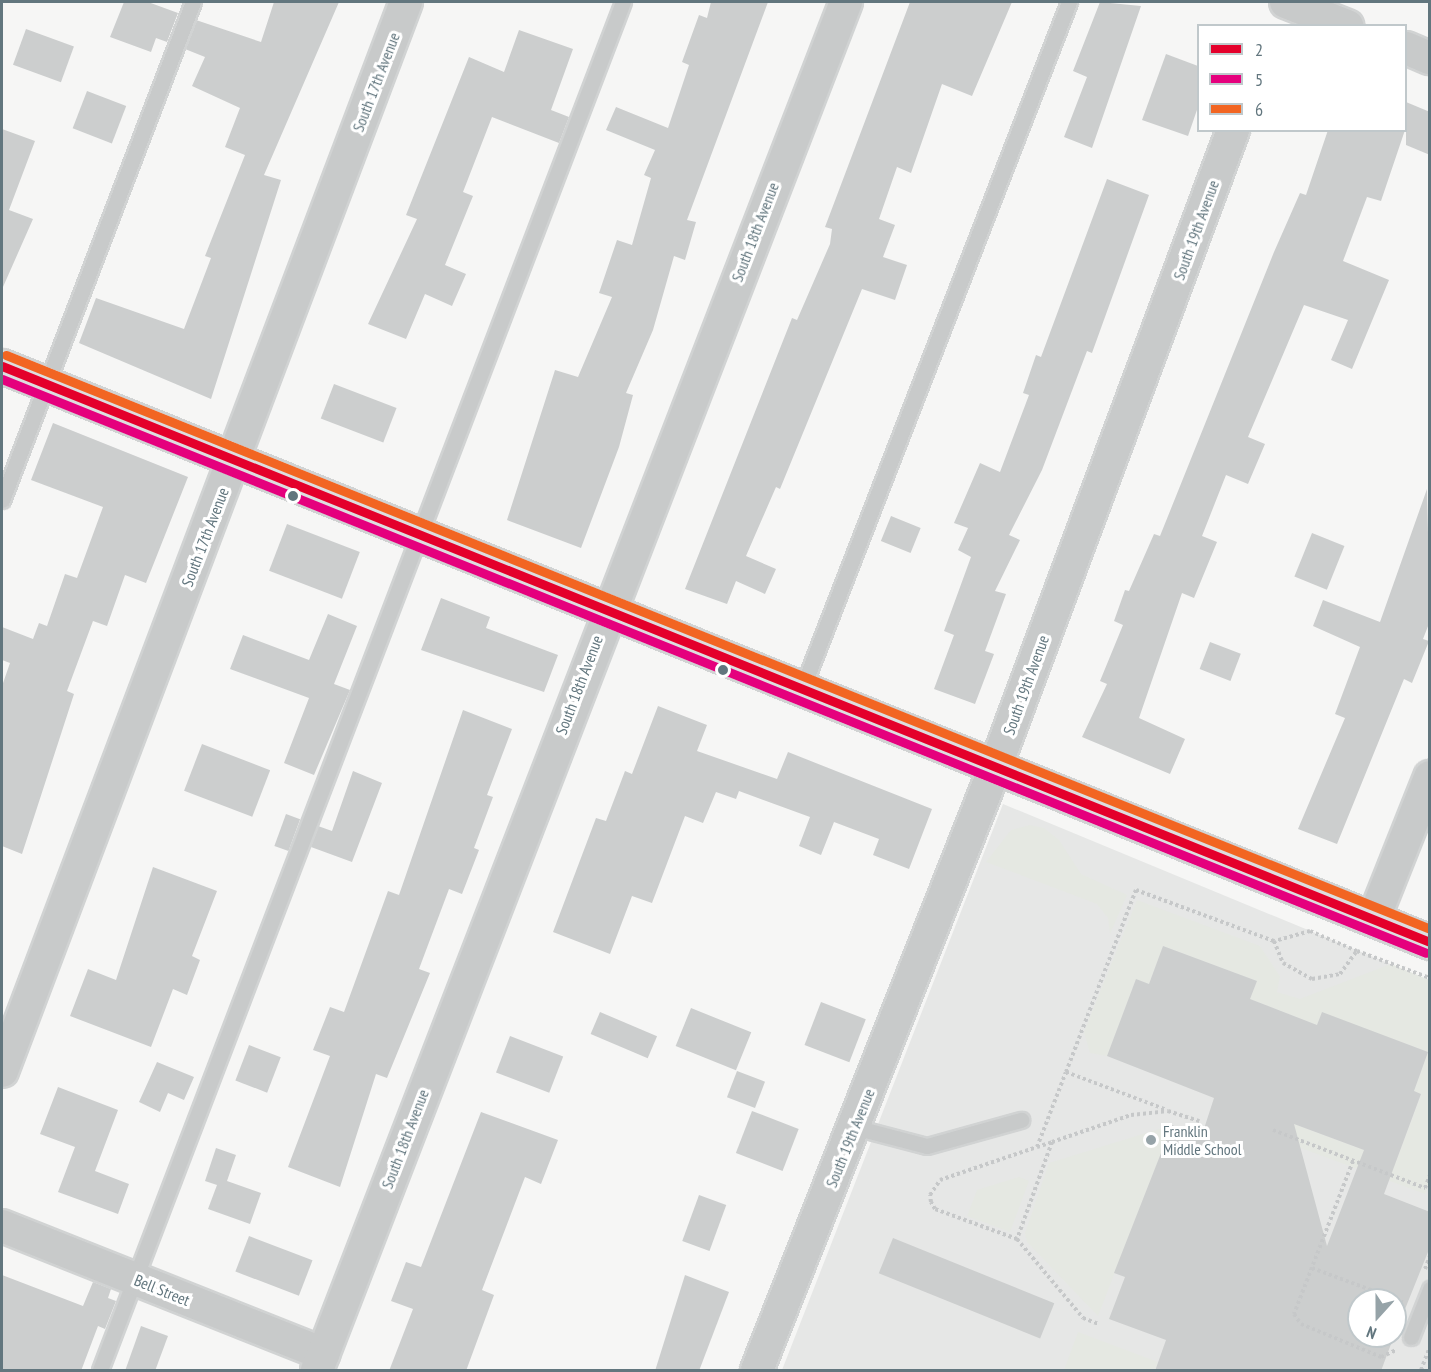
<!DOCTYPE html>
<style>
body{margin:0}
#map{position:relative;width:1431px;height:1372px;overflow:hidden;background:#f6f6f5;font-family:"PT Sans Narrow",sans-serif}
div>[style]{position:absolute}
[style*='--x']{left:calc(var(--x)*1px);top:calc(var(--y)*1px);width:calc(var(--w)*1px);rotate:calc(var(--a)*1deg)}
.built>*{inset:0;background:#e6e7e6}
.green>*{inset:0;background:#e5e8e2}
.building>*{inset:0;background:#cccece;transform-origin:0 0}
.path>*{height:4px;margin-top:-2px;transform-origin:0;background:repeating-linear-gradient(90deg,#c6c8c9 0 3px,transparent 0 6px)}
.roads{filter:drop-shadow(2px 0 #d1d3d3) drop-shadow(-2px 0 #d1d3d3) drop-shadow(0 2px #d1d3d3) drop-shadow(0 -2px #d1d3d3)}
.service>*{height:15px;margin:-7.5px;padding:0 7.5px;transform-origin:7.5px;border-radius:7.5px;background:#c8caca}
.minor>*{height:32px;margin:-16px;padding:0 16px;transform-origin:16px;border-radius:16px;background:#c8caca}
.secondary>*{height:33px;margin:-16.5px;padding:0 16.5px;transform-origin:16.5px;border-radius:16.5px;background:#dddedf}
.bus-1>*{height:9px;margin:-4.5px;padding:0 4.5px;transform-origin:4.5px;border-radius:4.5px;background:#e4002b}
.bus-2>*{height:9px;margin:-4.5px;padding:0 4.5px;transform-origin:4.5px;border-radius:4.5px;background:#e5007d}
.bus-3>*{height:9px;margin:-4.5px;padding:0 4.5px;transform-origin:4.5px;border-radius:4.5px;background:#f26522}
.dots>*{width:16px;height:16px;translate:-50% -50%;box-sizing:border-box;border:3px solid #fff;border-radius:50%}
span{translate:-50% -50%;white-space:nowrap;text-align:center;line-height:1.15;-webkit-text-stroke:6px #fff;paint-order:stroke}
.street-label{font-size:16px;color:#62767e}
.poi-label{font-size:16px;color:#62767e}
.left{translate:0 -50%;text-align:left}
.frame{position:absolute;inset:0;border:3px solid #62767e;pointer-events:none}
.legend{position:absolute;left:1197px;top:24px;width:210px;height:108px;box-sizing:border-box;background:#fff;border:2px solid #c0c8cb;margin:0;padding:8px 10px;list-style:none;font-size:18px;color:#62767e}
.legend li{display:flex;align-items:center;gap:12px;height:30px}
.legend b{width:30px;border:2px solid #c0c8cb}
.north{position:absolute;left:1347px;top:1288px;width:60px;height:60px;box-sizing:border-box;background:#fff;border:2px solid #c0c8cb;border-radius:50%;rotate:201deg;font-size:16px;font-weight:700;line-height:24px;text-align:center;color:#62767e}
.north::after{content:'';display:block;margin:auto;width:21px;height:27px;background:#96a3a8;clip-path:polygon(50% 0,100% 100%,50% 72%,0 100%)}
</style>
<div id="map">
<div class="built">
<div style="clip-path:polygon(evenodd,1003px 804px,1429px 980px,1429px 1370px,782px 1370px,1003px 804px,1359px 1300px,1395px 1300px,1395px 1336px,1359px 1336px,1359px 1300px)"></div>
</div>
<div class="green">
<div style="clip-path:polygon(1030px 825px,1044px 828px,1059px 840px,1081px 874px,1127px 895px,1110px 934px,1108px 918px,1097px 904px,986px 862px,1011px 830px)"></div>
<div style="clip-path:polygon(1137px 900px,1260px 946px,1280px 976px,1277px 992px,1300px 999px,1391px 964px,1429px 980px,1430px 1182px,1425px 1194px,1263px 1134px,1270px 1115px,1396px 1162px,1421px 1095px,1414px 1091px,1428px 1052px,1322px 1013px,1317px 1025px,1250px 999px,1257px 981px,1163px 946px,1149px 984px,1136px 979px,1107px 1056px,1090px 1053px,1084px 1032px)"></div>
<div style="clip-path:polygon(1172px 1125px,1098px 1316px,1027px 1242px,1025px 1233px,1049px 1163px)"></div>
<div style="clip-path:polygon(1019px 1177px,1029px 1181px,1010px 1232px,967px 1216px,977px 1190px)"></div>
<div style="clip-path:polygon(1078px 1332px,1158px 1362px,1155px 1370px,1064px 1370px)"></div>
</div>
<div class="building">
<div style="clip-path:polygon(124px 2px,148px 2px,178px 13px,167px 42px,156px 38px,151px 52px,110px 37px)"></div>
<div style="clip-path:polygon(274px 2px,339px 2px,264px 175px,281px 180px,211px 399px,79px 343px,96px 298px,184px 329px,211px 258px,205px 256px,245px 155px,225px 147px,240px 108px,192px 86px,205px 57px,185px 49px,196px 20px,261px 42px)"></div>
<div style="clip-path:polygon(711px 2px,768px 2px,687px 220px,696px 222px,685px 260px,674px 256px,653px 330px,626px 393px,633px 395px,619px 447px,581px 548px,507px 520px,555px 370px,578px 377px,612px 297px,599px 293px,617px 240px,632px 245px,651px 178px,644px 175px,655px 150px,606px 130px,616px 107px,668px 128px,689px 65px,682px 62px,699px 15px,707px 18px)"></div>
<div style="clip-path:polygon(910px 2px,1012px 2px,972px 96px,942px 84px,911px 173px,897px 167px,879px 219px,895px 225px,883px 257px,907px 265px,895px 300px,862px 289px,780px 489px,776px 487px,746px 556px,776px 569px,765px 594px,736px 581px,727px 604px,685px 589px,792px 318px,797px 320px,830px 244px,832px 229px,825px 227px)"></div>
<div style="clip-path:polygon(1100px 2px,1141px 6px,1092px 148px,1064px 137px,1087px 77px,1073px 71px)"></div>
<div style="left:26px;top:29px;width:51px;height:38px;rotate:20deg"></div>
<div style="clip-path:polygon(519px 30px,573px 49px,551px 110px,569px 117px,559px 143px,492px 117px,463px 192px,473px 196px,445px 265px,466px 274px,452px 306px,425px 294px,406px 339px,368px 324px,417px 219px,406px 215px,469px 57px,504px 72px)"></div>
<div style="clip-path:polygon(1166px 54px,1198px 66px,1198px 107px,1188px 136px,1142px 120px)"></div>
<div style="left:87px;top:91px;width:42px;height:40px;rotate:21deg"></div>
<div style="clip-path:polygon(1406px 102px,1430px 112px,1430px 155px,1406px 145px)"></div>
<div style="clip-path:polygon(2px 129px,35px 141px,9px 210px,33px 219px,3px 287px)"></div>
<div style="clip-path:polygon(1328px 130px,1405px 130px,1381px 201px,1367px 197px,1343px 261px,1389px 280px,1352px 369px,1331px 360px,1348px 320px,1304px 305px,1248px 437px,1265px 444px,1248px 484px,1226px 475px,1202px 536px,1217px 542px,1194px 598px,1182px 593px,1139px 718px,1185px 739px,1170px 774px,1082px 737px,1107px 684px,1100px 681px,1123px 625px,1114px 621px,1125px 590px,1129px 591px,1154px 534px,1160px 536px,1274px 252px,1300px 193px,1306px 195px)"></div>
<div style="clip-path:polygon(1107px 179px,1149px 195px,1092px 353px,1087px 351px,1042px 470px,1009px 535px,1020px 540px,995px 591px,1006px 594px,985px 651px,994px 654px,975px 704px,934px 689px,954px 635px,944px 631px,971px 557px,958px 550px,968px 528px,954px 523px,980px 463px,1000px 472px,1029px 395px,1023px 393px,1036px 355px,1041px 357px)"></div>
<div style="left:334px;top:384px;width:67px;height:37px;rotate:21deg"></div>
<div style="clip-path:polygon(53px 423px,188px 477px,146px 583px,125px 575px,107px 626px,93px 621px,67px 691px,74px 694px,22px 854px,2px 846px,2px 686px,10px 663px,2px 660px,2px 627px,33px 639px,39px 623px,47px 626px,65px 574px,77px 578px,103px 507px,31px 480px)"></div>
<div style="clip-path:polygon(1427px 489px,1430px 621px,1423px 639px,1429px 641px,1412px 683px,1404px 679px,1337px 844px,1298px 829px,1345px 718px,1335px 714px,1360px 647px,1313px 626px,1323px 600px,1380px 622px)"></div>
<div style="left:891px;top:516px;width:32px;height:27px;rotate:22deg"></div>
<div style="left:287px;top:524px;width:78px;height:50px;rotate:21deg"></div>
<div style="left:1312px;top:533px;width:35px;height:47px;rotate:22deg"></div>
<div style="clip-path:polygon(441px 598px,490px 617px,486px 628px,558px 655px,544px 692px,421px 650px)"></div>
<div style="clip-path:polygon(328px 614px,357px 626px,334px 684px,350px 690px,314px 775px,284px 763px,309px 698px,230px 669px,243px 635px,309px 660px)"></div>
<div style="left:1210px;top:642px;width:33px;height:29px;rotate:21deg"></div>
<div style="clip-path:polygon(658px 706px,707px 725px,697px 751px,777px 779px,788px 752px,932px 809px,909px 869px,873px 855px,879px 839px,834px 822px,821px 855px,799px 846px,810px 817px,739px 791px,736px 799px,716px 792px,703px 823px,685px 816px,652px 903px,632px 896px,610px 954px,553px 932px,596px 818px,606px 821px,625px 771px,632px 774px)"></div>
<div style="clip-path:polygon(463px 710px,512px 729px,487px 795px,493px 797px,474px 848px,479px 850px,462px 894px,449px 889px,419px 969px,430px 973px,387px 1078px,376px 1074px,340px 1187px,288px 1167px,330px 1056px,313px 1050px,330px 1007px,344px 1012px,388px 891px,399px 895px)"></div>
<div style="left:202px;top:744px;width:73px;height:50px;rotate:21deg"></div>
<div style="clip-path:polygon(353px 771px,382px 783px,352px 862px,311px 847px,318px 826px,332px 831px)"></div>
<div style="left:286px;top:814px;width:15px;height:34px;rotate:20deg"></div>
<div style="clip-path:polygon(153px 867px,217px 891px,192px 956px,200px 960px,187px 995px,173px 989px,151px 1047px,70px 1016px,88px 969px,116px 980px)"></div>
<div style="clip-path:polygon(evenodd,1163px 946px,1257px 981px,1250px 999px,1317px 1025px,1322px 1012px,1428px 1052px,1414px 1091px,1421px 1094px,1384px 1194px,1430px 1212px,1430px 1247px,1395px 1334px,1395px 1300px,1359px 1300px,1359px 1336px,1394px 1336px,1381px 1371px,1155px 1371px,1166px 1340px,1109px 1319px,1125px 1277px,1114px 1273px,1172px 1125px,1201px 1138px,1214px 1098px,1107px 1056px,1136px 979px,1149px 984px,1163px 946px,1294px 1124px,1364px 1150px,1327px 1246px,1294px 1124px)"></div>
<div style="left:821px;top:1002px;width:48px;height:46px;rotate:21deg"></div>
<div style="left:691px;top:1008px;width:65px;height:41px;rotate:22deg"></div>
<div style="left:600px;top:1012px;width:62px;height:24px;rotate:23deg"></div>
<div style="left:510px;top:1036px;width:57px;height:39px;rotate:21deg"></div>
<div style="left:249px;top:1045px;width:34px;height:38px;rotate:21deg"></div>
<div style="clip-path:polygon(157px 1062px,194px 1077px,184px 1100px,168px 1093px,160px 1112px,139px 1102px)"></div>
<div style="left:737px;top:1071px;width:30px;height:28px;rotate:21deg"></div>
<div style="clip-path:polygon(58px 1087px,118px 1110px,95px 1171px,129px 1184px,118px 1214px,58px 1192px,75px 1147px,40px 1134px)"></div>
<div style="left:752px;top:1111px;width:50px;height:45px;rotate:21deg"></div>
<div style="clip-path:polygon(481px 1112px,558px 1140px,541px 1184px,525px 1177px,482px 1290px,494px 1295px,466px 1371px,389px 1371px,413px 1309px,391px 1301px,406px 1262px,421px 1267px)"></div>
<div style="clip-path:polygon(216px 1148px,236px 1155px,227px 1181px,261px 1193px,250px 1224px,208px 1209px,217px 1185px,205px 1181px)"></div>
<div style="left:699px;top:1195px;width:29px;height:49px;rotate:20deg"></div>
<div style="left:249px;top:1236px;width:68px;height:38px;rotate:21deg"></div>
<div style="left:893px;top:1238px;width:174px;height:38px;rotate:22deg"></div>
<div style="clip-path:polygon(2px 1275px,83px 1306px,93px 1282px,111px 1289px,108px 1298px,116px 1301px,105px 1329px,98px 1326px,81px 1371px,2px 1371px)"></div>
<div style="clip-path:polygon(685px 1275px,729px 1292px,699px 1371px,655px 1371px)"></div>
<div style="clip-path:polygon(141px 1326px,168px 1336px,155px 1371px,125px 1371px)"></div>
</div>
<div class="path">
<div style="--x:1357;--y:951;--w:78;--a:20.3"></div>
<div style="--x:1066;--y:1072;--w:195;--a:-69"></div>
<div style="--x:1136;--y:890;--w:147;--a:20.3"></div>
<div style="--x:1274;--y:941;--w:24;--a:68"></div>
<div style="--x:1283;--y:963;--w:33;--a:29"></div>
<div style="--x:1312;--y:979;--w:28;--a:-10"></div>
<div style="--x:1340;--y:974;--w:29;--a:-54"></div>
<div style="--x:1357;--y:951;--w:51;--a:-156.9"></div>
<div style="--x:1310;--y:931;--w:37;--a:164"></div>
<div style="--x:1273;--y:1130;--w:163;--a:20.9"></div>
<div style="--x:1425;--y:1188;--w:14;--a:-69"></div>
<div style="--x:1052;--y:1142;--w:103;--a:109.8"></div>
<div style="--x:1017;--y:1239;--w:87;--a:-159.9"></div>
<div style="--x:935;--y:1209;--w:8;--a:-120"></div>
<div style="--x:931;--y:1202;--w:7;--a:-98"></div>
<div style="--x:930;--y:1195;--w:18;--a:-56"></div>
<div style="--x:940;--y:1180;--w:102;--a:-18.8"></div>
<div style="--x:1037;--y:1147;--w:16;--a:-18"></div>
<div style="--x:1052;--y:1142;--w:83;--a:-18.9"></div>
<div style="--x:1131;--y:1115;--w:37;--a:-6"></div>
<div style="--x:1168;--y:1111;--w:33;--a:18"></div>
<div style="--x:1037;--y:1147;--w:80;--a:-68.9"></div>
<div style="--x:1066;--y:1072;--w:108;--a:20.6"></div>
<div style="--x:1353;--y:1161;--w:164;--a:111.1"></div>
<div style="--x:1294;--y:1314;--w:12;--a:55"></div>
<div style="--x:1301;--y:1324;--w:87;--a:22.4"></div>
<div style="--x:1381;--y:1357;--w:17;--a:-25"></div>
<div style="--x:1017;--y:1239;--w:103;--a:50.1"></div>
<div style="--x:1083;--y:1318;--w:17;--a:21"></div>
<div style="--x:1312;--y:1268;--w:97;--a:20.5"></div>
<div style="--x:1425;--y:1269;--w:14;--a:-69"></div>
<div style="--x:1421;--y:1370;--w:22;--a:-69"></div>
</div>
<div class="roads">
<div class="service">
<div style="--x:2;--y:500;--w:533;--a:-69.02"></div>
<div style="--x:802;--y:689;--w:737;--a:-68.76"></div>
<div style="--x:854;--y:1127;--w:75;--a:14.6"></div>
<div style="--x:927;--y:1146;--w:98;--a:-15.5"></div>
<div style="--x:1411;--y:1337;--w:52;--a:-68.4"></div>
<div style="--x:100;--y:1370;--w:1465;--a:-69.08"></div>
</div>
<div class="minor">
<div style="--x:1286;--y:2;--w:66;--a:21.5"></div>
<div style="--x:1406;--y:48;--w:26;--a:23"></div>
<div style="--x:1374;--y:918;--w:152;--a:-68.3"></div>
<div style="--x:2;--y:1071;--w:1143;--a:-69.3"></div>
<div style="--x:2;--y:1226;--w:346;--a:21.7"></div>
<div style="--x:317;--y:1370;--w:1467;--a:-68.86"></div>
<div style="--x:757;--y:1370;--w:647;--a:-68.43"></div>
<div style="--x:995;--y:768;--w:681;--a:-69.54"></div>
</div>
<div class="secondary">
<div style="--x:2;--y:366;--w:1540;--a:21.97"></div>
</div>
</div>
<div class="bus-1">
<div style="--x:2;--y:366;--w:1540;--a:21.97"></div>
</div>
<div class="bus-2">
<div style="--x:2;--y:379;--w:1535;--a:21.95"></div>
</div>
<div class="bus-3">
<div style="--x:6;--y:355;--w:1535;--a:21.95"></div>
</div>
<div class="dots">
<div style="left:293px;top:496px;background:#62767e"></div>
<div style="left:723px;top:670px;background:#62767e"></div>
<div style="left:1151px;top:1140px;background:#96a3a8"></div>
</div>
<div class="street-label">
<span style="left:376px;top:82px;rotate:-69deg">South 17th Avenue</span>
<span style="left:1196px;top:230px;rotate:-70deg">South 19th Avenue</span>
<span style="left:755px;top:232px;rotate:-69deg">South 18th Avenue</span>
<span style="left:205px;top:537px;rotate:-69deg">South 17th Avenue</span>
<span style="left:579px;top:685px;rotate:-69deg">South 18th Avenue</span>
<span style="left:1026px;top:685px;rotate:-70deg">South 19th Avenue</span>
<span style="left:850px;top:1138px;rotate:-68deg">South 19th Avenue</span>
<span style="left:405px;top:1139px;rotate:-69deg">South 18th Avenue</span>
<span style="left:162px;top:1290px;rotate:22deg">Bell Street</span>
</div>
<div class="poi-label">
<span class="left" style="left:1163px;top:1140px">Franklin<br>Middle School</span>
</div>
<div class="frame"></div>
<ul class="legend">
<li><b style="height:8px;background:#e4002b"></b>2</li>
<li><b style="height:8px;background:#e5007d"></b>5</li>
<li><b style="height:8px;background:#f26522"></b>6</li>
</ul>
<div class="north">N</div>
</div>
